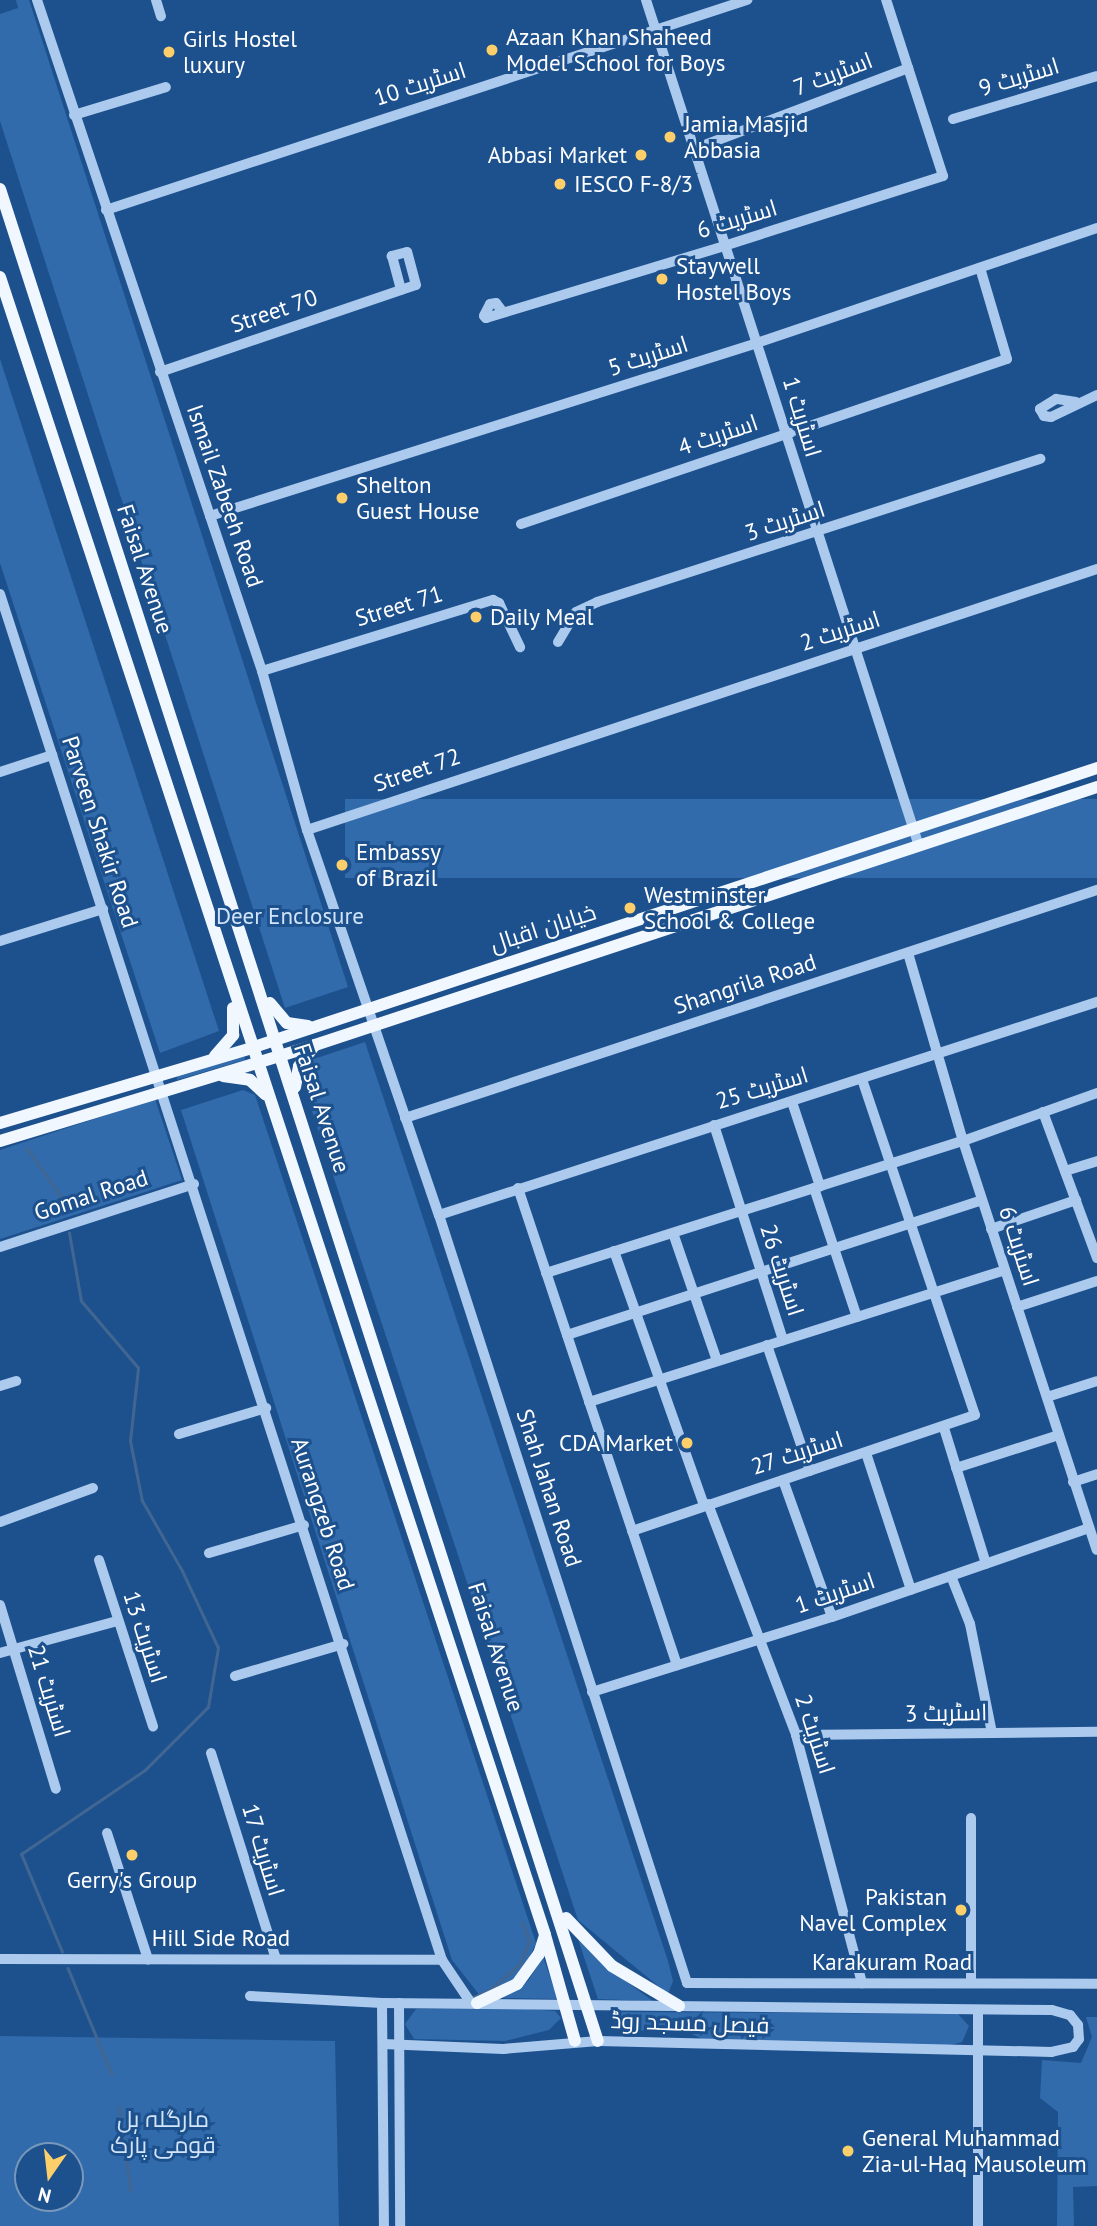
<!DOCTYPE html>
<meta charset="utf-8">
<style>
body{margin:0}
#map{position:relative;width:1097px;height:2226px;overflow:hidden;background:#1d518e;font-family:"PT Sans",Cairo,sans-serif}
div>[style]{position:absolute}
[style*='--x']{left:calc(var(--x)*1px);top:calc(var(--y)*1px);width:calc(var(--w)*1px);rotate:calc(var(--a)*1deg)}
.green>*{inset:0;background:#316bab;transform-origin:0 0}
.stream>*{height:2.5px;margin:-1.25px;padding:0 1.25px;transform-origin:1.25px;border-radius:1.25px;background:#426692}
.minor>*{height:10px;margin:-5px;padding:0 5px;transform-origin:5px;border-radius:5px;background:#abcaed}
.major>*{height:12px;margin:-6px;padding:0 6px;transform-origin:6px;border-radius:6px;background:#f1f7ff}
.dots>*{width:19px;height:19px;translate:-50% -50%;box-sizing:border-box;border:4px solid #1d518e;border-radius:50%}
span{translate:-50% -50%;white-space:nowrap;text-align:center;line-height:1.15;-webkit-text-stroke:6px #1d518e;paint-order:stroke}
.poi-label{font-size:23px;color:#fff}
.left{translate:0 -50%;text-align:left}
.right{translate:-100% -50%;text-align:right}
.street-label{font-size:23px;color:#fff}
.park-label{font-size:23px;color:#d1e4f9}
.north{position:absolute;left:14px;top:2142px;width:70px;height:70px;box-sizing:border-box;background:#1d518e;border:2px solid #7797bb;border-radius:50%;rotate:194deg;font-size:19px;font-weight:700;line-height:28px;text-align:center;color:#fff}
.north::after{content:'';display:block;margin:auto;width:24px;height:32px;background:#fccf6a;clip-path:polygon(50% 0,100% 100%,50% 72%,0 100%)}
</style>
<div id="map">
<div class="green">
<div style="clip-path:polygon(16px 0,29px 0,348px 987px,285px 1008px,0 121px,0 14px,18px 8px)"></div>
<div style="clip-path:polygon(0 359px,219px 1031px,160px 1053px,0 563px)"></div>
<div style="left:1097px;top:799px;width:79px;height:752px;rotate:90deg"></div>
<div style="clip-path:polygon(365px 1042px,668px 1961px,673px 1981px,668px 1994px,578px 1920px,305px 1090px,311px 1060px)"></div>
<div style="clip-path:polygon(244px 1055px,245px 1060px,177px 1080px,177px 1076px)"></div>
<div style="clip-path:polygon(243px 1090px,255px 1095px,536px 1943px,525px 1968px,510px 1983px,481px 1997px,452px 1960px,181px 1110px)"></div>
<div style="clip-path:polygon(155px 1099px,182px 1180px,0 1239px,0 1150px)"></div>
<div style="clip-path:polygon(578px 1939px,613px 1972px,653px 2001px,598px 1999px)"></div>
<div style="clip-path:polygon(543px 1957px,558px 1999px,502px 1998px,528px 1981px)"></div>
<div style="clip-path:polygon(416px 2009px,529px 2009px,555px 2011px,561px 2018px,549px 2030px,505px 2041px,414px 2039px,405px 2024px)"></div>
<div style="clip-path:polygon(619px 2012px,958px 2014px,969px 2026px,962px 2042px,947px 2046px,703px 2039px,682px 2030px,622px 2031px,615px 2023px)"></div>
<div style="clip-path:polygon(1086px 2017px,1097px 2017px,1097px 2186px,1073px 2187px,1074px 2226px,1057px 2226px,1058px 2112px,1040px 2098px,1042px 2060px,1081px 2063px,1092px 2037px)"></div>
<div style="clip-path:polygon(evenodd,0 2036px,335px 2041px,339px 2226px,0 2226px,0 2036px,28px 2156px,70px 2156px,70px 2198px,28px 2198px,28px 2156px)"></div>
</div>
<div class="stream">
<div style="--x:27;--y:1148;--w:60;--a:54.5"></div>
<div style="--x:62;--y:1952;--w:106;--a:-112.7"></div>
<div style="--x:21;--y:1854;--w:150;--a:-34.1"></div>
<div style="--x:145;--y:1770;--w:89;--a:-45"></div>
<div style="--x:208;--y:1707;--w:60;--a:-80.4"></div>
<div style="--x:218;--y:1648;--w:85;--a:-115.1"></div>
<div style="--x:182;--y:1571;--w:81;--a:-119.7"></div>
<div style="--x:142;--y:1501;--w:61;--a:-101.3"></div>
<div style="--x:130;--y:1441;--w:73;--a:-83.7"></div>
<div style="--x:138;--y:1368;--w:88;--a:-130.4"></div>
<div style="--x:81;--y:1301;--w:69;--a:-100"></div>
<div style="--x:68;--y:1968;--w:115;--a:67.5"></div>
<div style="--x:473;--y:1997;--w:18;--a:-22"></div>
<div style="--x:490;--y:1990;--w:41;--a:-41.1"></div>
<div style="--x:521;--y:1963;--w:23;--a:-70"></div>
<div style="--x:529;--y:1941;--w:19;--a:-111"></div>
<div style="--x:119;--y:2107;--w:84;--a:81.8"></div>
</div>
<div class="minor">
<div style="--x:37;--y:0;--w:708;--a:71.46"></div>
<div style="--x:262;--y:671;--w:165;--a:74.2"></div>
<div style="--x:307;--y:830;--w:407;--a:71.1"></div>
<div style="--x:439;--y:1215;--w:807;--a:72.1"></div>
<div style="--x:687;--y:1983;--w:410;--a:0.1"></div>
<div style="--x:156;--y:0;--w:17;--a:73"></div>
<div style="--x:646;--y:0;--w:889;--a:72.12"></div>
<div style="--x:74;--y:115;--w:96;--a:-16.9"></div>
<div style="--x:953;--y:119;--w:150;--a:-16.6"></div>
<div style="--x:694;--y:149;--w:229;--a:-20.7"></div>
<div style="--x:106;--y:210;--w:675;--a:-18.14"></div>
<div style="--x:503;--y:312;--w:11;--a:-128"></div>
<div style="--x:496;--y:303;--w:6;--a:171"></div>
<div style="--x:490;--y:304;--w:13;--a:117"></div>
<div style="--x:484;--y:316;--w:3;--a:45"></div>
<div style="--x:486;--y:318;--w:249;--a:-16.8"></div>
<div style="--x:724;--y:246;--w:230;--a:-17.7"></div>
<div style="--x:943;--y:176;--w:185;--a:-107.9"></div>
<div style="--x:160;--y:372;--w:270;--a:-18.8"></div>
<div style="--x:416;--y:285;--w:34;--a:-105"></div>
<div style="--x:407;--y:252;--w:16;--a:165"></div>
<div style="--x:392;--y:256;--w:35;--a:75"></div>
<div style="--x:1076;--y:402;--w:20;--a:-171"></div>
<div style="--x:1056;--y:399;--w:19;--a:148"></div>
<div style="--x:1040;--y:409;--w:8;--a:60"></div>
<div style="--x:1044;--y:416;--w:7;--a:8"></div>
<div style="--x:1051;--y:417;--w:51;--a:-25.6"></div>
<div style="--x:210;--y:516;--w:574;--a:-17.55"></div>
<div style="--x:757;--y:343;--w:359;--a:-18.7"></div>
<div style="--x:521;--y:524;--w:513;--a:-18.75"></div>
<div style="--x:1007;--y:359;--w:95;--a:-106.5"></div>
<div style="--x:0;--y:594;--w:1436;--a:72.07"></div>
<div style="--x:558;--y:642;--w:35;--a:-59"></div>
<div style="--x:576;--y:612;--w:23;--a:-25"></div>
<div style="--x:597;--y:602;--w:466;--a:-17.9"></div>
<div style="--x:262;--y:671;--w:242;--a:-17.1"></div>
<div style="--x:493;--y:600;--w:7;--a:27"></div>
<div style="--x:499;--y:603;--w:49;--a:64.5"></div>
<div style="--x:0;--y:772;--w:55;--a:-18.1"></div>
<div style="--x:307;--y:830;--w:832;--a:-18.28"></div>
<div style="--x:0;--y:941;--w:108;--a:-17.3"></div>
<div style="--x:908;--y:953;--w:196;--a:73.7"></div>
<div style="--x:963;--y:1141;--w:430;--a:71.9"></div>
<div style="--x:792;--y:1102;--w:89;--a:71.6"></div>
<div style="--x:1043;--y:1112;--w:156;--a:69.7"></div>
<div style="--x:405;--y:1118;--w:729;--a:-18.24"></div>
<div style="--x:714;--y:1125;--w:226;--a:72.2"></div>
<div style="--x:1065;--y:1171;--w:34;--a:-17"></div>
<div style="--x:518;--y:1188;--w:503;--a:71.57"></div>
<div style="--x:814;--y:1188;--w:136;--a:71.6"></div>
<div style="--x:439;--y:1215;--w:692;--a:-17.94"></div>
<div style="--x:991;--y:1229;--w:90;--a:-18.8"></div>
<div style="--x:673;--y:1233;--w:135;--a:71"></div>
<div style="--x:0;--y:1247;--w:204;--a:-18"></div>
<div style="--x:614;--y:1251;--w:269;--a:70.5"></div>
<div style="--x:546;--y:1273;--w:437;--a:-17.6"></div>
<div style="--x:963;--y:1141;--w:142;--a:-19.7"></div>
<div style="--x:1017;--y:1307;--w:84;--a:-18"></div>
<div style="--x:567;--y:1335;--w:436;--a:-18"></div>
<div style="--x:767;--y:1345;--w:133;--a:71.2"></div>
<div style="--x:0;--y:1386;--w:17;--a:-17"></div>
<div style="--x:1047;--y:1397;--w:52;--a:-17.7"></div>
<div style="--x:589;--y:1402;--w:436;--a:-17.6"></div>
<div style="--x:944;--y:1428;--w:142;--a:72.8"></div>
<div style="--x:179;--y:1434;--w:91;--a:-16.6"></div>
<div style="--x:866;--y:1453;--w:144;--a:71.8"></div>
<div style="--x:956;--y:1468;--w:108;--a:-17.8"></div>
<div style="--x:783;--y:1480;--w:145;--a:70.3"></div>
<div style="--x:1073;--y:1482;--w:25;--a:-18"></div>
<div style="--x:708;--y:1504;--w:247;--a:69.1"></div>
<div style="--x:796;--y:1735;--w:257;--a:75.1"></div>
<div style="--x:0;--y:1522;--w:99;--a:-20.1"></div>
<div style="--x:632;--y:1531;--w:362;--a:-18.7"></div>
<div style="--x:975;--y:1415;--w:354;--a:-108.6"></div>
<div style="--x:209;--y:1553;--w:99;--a:-16.4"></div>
<div style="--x:99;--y:1560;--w:175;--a:72"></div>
<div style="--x:951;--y:1576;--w:52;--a:68.4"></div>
<div style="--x:970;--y:1624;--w:111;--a:78.6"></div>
<div style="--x:0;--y:1605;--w:192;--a:73.1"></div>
<div style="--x:0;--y:1653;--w:121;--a:-15.3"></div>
<div style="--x:235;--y:1676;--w:113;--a:-16.5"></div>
<div style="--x:592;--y:1692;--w:251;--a:-17.4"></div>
<div style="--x:832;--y:1617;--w:272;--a:-19.1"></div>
<div style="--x:796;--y:1735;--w:301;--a:-0.6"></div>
<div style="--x:211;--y:1753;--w:216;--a:72.5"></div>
<div style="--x:971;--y:1818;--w:165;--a:90"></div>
<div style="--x:107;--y:1833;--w:133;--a:72"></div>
<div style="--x:0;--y:1959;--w:442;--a:0.1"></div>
<div style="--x:442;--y:1960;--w:52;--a:56"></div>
<div style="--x:250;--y:1996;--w:132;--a:3"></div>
<div style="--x:382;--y:2003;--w:670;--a:0.6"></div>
<div style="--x:1052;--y:2010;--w:19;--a:16"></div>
<div style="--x:1070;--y:2015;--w:13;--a:51"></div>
<div style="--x:1078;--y:2025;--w:14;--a:86"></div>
<div style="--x:1079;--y:2039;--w:10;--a:127"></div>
<div style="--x:1073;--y:2047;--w:22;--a:167"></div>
<div style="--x:1052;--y:2052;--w:454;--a:-178.6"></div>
<div style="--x:598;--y:2041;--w:95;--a:175.2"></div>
<div style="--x:503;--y:2049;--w:120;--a:-177.6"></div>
<div style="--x:382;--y:2003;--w:223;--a:89.5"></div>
<div style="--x:399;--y:2003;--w:223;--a:89.7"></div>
<div style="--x:978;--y:2226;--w:216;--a:-90"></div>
</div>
<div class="major">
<div style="--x:0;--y:189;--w:1946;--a:72.11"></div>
<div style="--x:0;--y:277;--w:1745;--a:71.8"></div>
<div style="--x:545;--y:1935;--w:110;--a:74.2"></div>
<div style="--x:270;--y:1003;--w:26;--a:50"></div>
<div style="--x:287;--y:1023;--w:21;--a:8"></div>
<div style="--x:215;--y:1056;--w:28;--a:-49"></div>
<div style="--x:233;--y:1035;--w:27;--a:-90"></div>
<div style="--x:223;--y:1076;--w:27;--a:8"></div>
<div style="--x:250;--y:1080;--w:21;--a:43"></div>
<div style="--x:295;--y:1087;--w:21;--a:-79"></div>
<div style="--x:299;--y:1066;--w:26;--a:-53"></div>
<div style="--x:0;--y:1123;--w:262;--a:-16.6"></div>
<div style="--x:251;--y:1048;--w:891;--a:-18.31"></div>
<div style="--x:0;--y:1141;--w:329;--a:-16.9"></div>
<div style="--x:315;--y:1045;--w:823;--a:-18.26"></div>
<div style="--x:566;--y:1918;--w:66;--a:46.2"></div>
<div style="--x:612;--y:1966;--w:78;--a:30.8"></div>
<div style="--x:477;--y:2003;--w:44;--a:-25.4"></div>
<div style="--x:517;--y:1984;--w:37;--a:-54"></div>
<div style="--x:539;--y:1954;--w:19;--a:-72"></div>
</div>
<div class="dots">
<div style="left:492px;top:50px;background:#fccf6a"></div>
<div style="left:169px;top:52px;background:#fccf6a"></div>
<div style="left:670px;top:137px;background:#fccf6a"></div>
<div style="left:641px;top:155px;background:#fccf6a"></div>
<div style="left:560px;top:184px;background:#fccf6a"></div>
<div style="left:662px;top:279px;background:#fccf6a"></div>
<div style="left:342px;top:498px;background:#fccf6a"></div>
<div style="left:476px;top:617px;background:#fccf6a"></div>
<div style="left:342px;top:865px;background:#fccf6a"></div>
<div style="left:630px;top:908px;background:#fccf6a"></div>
<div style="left:687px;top:1443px;background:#fccf6a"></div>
<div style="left:132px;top:1855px;background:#fccf6a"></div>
<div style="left:961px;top:1910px;background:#fccf6a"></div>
<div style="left:848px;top:2151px;background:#fccf6a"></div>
</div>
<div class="poi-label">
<span class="left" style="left:506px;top:50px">Azaan Khan Shaheed<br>Model School for Boys</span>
<span class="left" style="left:183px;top:52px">Girls Hostel<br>luxury</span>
<span class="left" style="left:684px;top:137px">Jamia Masjid<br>Abbasia</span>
<span class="right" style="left:627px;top:155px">Abbasi Market</span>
<span class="left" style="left:574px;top:184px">IESCO F-8/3</span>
<span class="left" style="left:676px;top:279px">Staywell<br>Hostel Boys</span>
<span class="left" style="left:356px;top:498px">Shelton<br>Guest House</span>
<span class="left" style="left:490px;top:617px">Daily Meal</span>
<span class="left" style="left:356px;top:865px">Embassy<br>of Brazil</span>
<span class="left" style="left:644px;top:908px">Westminster<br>School &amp; College</span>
<span class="right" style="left:673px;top:1443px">CDA Market</span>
<span style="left:132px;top:1880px">Gerry's Group</span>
<span class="right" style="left:947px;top:1910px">Pakistan<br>Navel Complex</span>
<span class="left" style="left:862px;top:2151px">General Muhammad<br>Zia-ul-Haq Mausoleum</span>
</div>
<div class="street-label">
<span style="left:833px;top:74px;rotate:-21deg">اسٹریٹ 7</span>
<span style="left:1019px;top:77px;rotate:-17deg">اسٹریٹ 9</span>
<span style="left:420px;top:84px;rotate:-18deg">اسٹریٹ 10</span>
<span style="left:737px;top:219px;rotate:-17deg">اسٹریٹ 6</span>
<span style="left:274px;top:311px;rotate:-19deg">Street 70</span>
<span style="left:648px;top:356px;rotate:-18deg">اسٹریٹ 5</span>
<span style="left:802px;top:417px;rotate:73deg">اسٹریٹ 1</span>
<span style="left:718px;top:435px;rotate:-19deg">اسٹریٹ 4</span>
<span style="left:225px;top:496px;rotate:71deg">Ismail Zabeeh Road</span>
<span style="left:785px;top:521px;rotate:-18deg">اسٹریٹ 3</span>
<span style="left:145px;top:569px;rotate:72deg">Faisal Avenue</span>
<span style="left:399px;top:606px;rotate:-17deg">Street 71</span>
<span style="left:840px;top:631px;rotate:-18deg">اسٹریٹ 2</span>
<span style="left:417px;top:770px;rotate:-19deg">Street 72</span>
<span style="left:100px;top:832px;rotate:72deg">Parveen Shakir Road</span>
<span style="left:543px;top:928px;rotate:-18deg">خیابان اقبال</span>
<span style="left:745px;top:984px;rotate:-18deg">Shangrila Road</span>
<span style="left:762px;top:1088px;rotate:-17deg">اسٹریٹ 25</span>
<span style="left:322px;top:1108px;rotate:72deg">Faisal Avenue</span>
<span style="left:91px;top:1195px;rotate:-18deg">Gomal Road</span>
<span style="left:1019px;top:1246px;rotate:72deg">اسٹریٹ 6</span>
<span style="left:782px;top:1270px;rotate:72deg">اسٹریٹ 26</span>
<span style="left:797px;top:1453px;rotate:-18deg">اسٹریٹ 27</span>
<span style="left:549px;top:1488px;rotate:72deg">Shah Jahan Road</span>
<span style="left:323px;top:1514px;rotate:72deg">Aurangzeb Road</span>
<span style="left:835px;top:1593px;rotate:-19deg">اسٹریٹ 1</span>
<span style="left:145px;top:1637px;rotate:72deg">اسٹریٹ 13</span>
<span style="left:496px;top:1647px;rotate:72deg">Faisal Avenue</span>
<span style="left:49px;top:1691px;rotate:73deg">اسٹریٹ 21</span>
<span style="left:946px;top:1713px;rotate:-1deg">اسٹریٹ 3</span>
<span style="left:815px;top:1734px;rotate:72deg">اسٹریٹ 2</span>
<span style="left:263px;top:1850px;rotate:73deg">اسٹریٹ 17</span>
<span style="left:221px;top:1938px">Hill Side Road</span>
<span style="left:892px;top:1962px">Karakuram Road</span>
<span style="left:690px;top:2023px;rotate:2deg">فیصل مسجد روڈ</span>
</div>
<div class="park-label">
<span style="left:290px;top:916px">Deer Enclosure</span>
<span style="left:163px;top:2132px">مارگلہ ہل<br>قومی پارک</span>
</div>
<div class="north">N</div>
</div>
